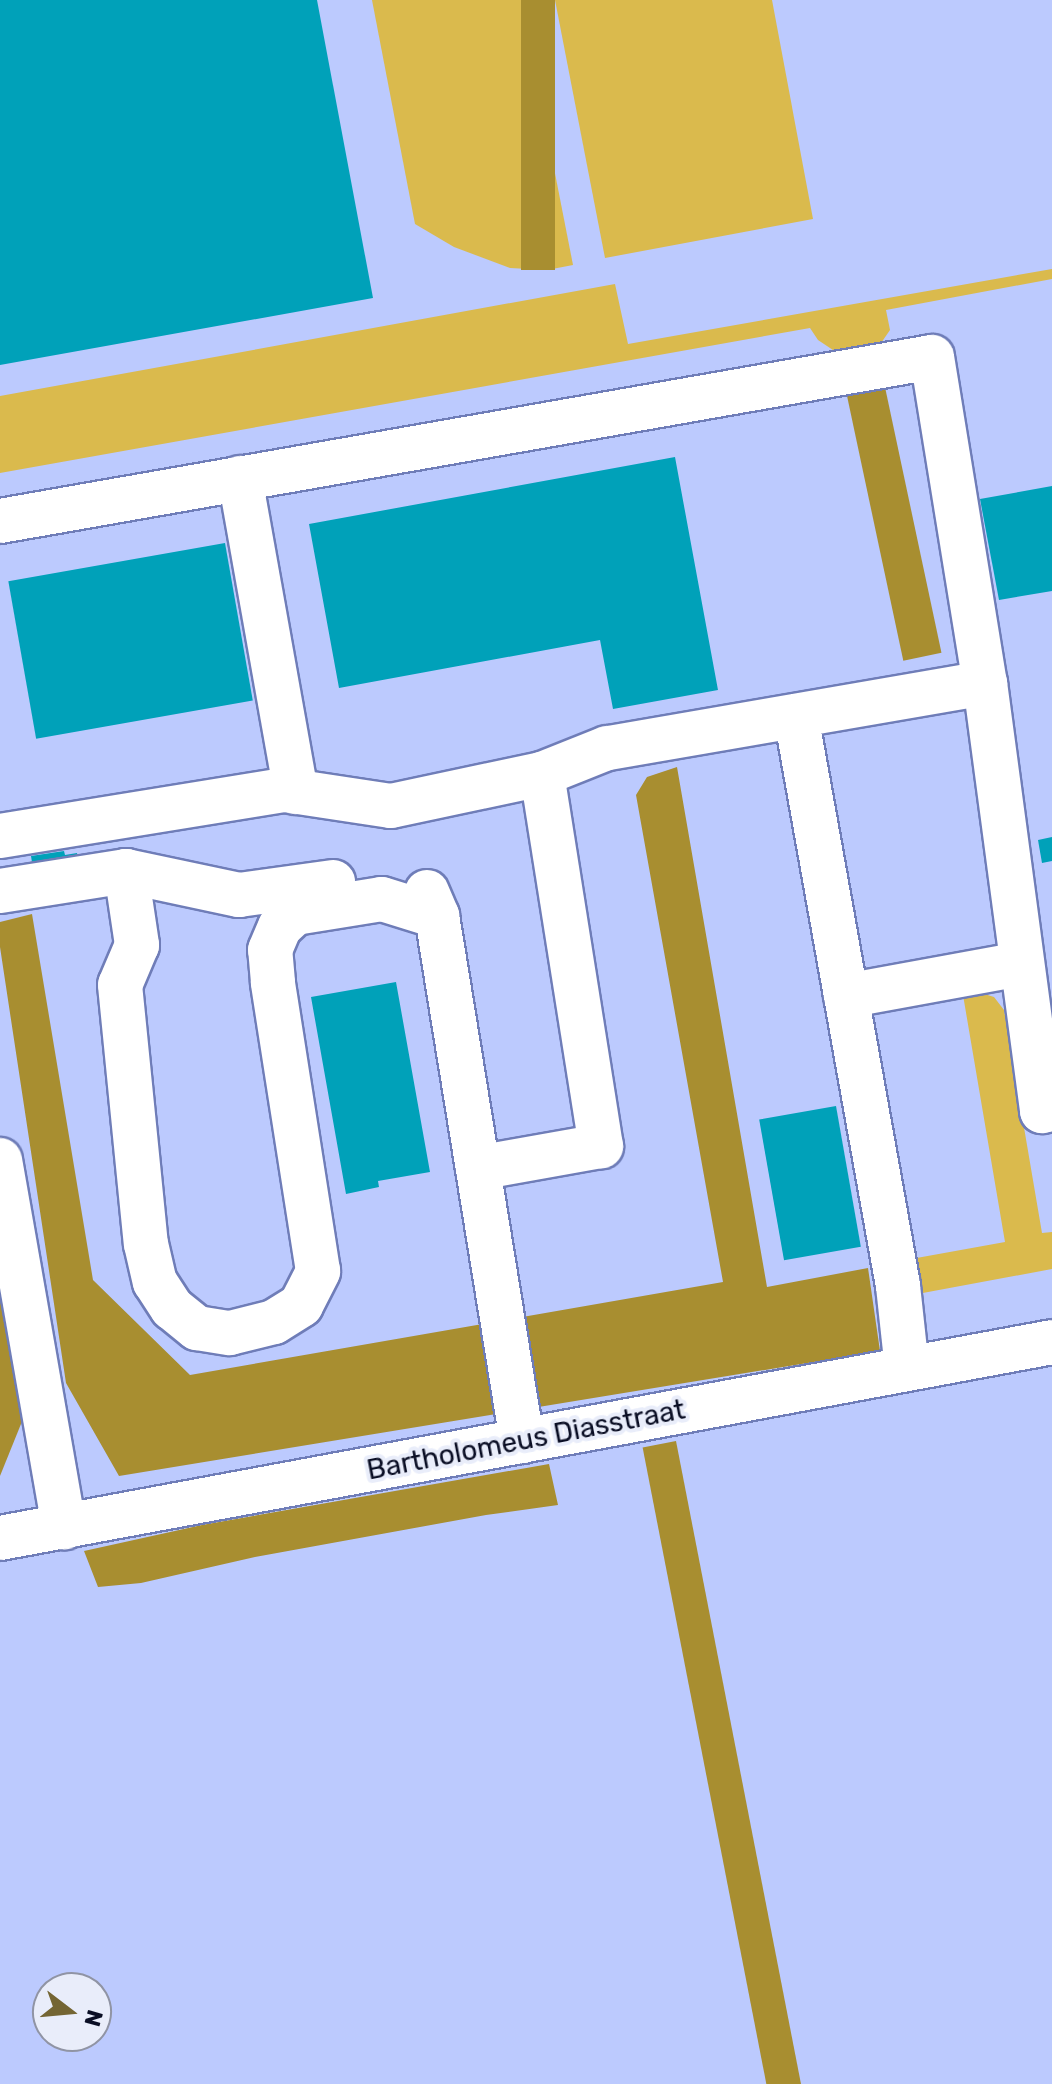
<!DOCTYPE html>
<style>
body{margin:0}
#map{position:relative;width:1052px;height:2084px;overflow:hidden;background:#bccafe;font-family:Rubik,sans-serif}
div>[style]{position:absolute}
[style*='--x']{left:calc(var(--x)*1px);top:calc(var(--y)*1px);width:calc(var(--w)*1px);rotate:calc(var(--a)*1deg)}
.green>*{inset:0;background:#daba4d}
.forest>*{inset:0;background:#a88e30;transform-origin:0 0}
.building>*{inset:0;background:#00a1b9;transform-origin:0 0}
.roads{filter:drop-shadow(2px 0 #6f7db8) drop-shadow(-2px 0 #6f7db8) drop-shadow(0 2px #6f7db8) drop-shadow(0 -2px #6f7db8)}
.minor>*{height:44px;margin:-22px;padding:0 22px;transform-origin:22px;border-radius:22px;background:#fff}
span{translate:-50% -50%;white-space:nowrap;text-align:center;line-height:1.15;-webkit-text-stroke:8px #e9edfa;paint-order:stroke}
.street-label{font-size:28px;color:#0a0e24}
.north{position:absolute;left:32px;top:1972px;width:80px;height:80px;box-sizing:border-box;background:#e9edfa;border:2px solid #9094a4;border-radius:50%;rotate:106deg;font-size:22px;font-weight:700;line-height:32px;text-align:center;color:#0a0e24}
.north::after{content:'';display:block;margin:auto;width:28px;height:36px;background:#746533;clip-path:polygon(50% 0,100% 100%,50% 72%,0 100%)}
</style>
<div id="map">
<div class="green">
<div style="clip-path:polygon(372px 0,521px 0,573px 265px,547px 270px,510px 268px,454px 247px,415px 224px)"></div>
<div style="clip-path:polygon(555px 0,772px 0,813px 219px,605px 258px)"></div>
<div style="clip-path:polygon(1052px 269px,1052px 279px,886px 310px,890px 330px,879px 346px,836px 352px,818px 340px,810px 328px,0 473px,0 396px,615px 284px,628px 344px)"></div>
<div style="clip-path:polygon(978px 992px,994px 997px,1004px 1010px,1042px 1233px,1052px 1232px,1052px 1269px,912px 1295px,911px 1259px,1005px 1242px,963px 995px)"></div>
</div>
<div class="forest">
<div style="left:521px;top:0;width:34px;height:270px"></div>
<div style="left:882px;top:373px;width:286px;height:39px;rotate:78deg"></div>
<div style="clip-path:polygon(677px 767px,767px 1287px,868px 1268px,880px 1351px,119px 1476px,66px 1383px,0 947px,0 922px,32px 914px,93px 1280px,190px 1375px,723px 1282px,636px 795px,647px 777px)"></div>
<div style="clip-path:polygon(0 1240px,22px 1386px,23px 1419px,0 1476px)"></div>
<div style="left:676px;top:1441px;width:656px;height:34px;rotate:79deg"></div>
<div style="clip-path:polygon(549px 1464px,558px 1505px,486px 1515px,255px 1557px,141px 1583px,98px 1587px,84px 1551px,202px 1525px)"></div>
</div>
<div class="building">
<div style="clip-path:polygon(0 0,317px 0,373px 298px,0 365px)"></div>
<div style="clip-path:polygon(675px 457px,718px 690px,613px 709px,600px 640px,339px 688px,309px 524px)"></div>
<div style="clip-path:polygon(1052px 486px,1052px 591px,999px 600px,980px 499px)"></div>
<div style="left:225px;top:543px;width:160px;height:220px;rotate:80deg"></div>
<div style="clip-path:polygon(1052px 837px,1052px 861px,1042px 863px,1038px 840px)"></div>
<div style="clip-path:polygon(64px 851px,65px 855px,77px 853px,79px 866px,33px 869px,31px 856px)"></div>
<div style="clip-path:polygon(396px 982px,430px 1172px,378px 1181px,379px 1187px,346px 1194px,311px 997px)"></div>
<div style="left:836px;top:1106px;width:143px;height:78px;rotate:80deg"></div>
</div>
<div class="roads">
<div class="minor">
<div style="--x:240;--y:478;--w:319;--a:79.9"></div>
<div style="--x:0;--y:521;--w:946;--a:-9.98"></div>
<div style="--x:932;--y:357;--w:330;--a:80.8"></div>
<div style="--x:985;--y:683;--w:384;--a:170.2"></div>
<div style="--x:607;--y:748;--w:70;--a:158.2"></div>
<div style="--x:985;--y:683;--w:432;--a:82.4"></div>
<div style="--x:1042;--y:1111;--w:10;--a:-11"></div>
<div style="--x:796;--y:716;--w:579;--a:79.85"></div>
<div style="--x:898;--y:1286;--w:83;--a:83.8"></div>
<div style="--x:0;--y:836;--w:289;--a:-9.2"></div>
<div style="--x:285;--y:790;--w:107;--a:8.6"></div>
<div style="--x:391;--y:806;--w:154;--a:-12"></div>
<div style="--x:542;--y:774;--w:377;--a:81"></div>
<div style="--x:601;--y:1146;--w:125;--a:169.9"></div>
<div style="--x:126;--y:871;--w:75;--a:81.5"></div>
<div style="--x:137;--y:945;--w:43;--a:113"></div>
<div style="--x:120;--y:985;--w:260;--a:84.3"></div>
<div style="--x:146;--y:1244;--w:39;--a:77"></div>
<div style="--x:155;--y:1282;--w:31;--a:57"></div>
<div style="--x:172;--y:1308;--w:32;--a:39"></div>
<div style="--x:197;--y:1328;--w:33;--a:9"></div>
<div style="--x:230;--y:1333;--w:45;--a:-14"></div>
<div style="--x:274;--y:1322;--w:32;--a:-32"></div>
<div style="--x:301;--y:1305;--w:38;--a:-63"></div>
<div style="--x:318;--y:1271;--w:292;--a:-98.9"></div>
<div style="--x:273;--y:982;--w:32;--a:-95"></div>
<div style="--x:270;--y:950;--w:25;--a:-67"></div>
<div style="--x:280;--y:927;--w:21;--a:-43"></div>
<div style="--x:295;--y:913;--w:88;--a:-9.1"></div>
<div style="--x:382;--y:899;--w:58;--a:17.2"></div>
<div style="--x:0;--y:891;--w:128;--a:-9"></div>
<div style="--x:126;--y:871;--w:116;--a:12"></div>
<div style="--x:239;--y:895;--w:95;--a:-7.9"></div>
<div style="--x:427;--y:892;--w:26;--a:67"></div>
<div style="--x:437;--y:916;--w:532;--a:80.8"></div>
<div style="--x:846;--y:996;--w:177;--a:-10.4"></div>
<div style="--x:0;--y:1160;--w:373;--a:80.1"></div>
<div style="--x:0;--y:1538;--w:1070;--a:-10.55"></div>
</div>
</div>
<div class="street-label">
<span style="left:526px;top:1440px;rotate:-11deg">Bartholomeus Diasstraat</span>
</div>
<div class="north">N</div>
</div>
